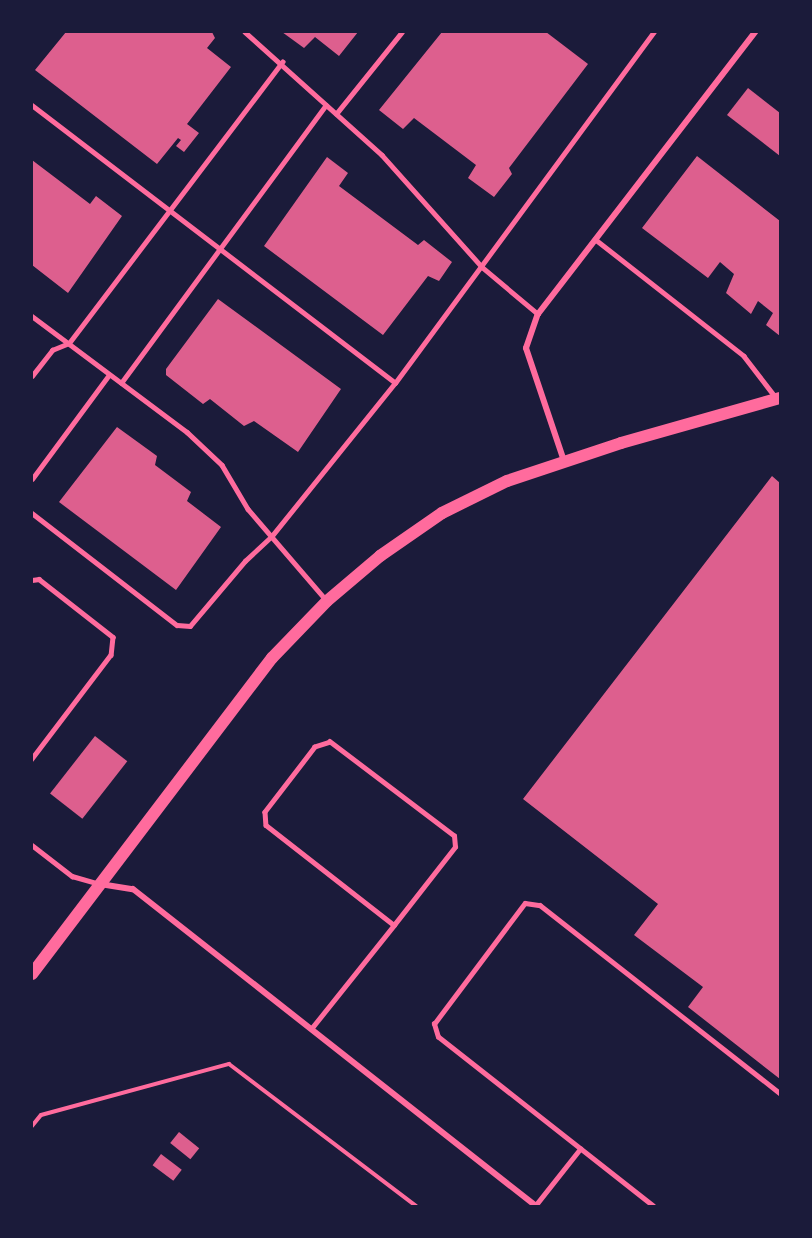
<!DOCTYPE html>
<style>
body{margin:0}
#map{position:relative;width:812px;height:1238px;overflow:hidden;background:#1b1b3a;font-family:"Asap Condensed",sans-serif}
div>[style]{position:absolute}
[style*='--x']{left:calc(var(--x)*1px);top:calc(var(--y)*1px);width:calc(var(--w)*1px);rotate:calc(var(--a)*1deg)}
.building>*{inset:0;background:#dd5f8e;transform-origin:0 0}
.path>*{height:4px;margin:-2px;padding:0 2px;transform-origin:2px;border-radius:2px;background:#ff6b9d}
.service>*{height:4.5px;margin:-2.25px;padding:0 2.25px;transform-origin:2.25px;border-radius:2.25px;background:#ff6b9d}
.minor>*{height:6px;margin:-3px;padding:0 3px;transform-origin:3px;border-radius:3px;background:#ff6b9d}
.secondary>*{height:12px;margin:-6px;padding:0 6px;transform-origin:6px;border-radius:6px;background:#ff6b9d}
span{translate:-50% -50%;white-space:nowrap;text-align:center;line-height:1.15;-webkit-text-stroke:4.5px #1b1b3a;paint-order:stroke}
.frame{position:absolute;inset:0;border:33px solid #1b1b3a;pointer-events:none}
</style>
<div id="map">
<div class="building">
<div style="clip-path:polygon(66px 32px,212px 32px,215px 38px,207px 48px,231px 67px,187px 124px,199px 133px,184px 152px,176px 146px,181px 140px,178px 138px,157px 164px,35px 70px)"></div>
<div style="clip-path:polygon(282px 32px,358px 32px,339px 56px,315px 37px,304px 48px)"></div>
<div style="clip-path:polygon(442px 32px,546px 32px,588px 64px,509px 168px,512px 174px,494px 197px,468px 178px,476px 165px,414px 118px,403px 129px,379px 110px)"></div>
<div style="clip-path:polygon(748px 88px,780px 113px,780px 156px,727px 115px)"></div>
<div style="clip-path:polygon(697px 156px,780px 221px,780px 336px,766px 325px,773px 313px,758px 301px,751px 314px,726px 293px,734px 274px,720px 262px,708px 278px,642px 228px)"></div>
<div style="clip-path:polygon(327px 157px,348px 173px,339px 186px,418px 245px,424px 240px,452px 262px,439px 281px,428px 276px,383px 335px,264px 246px)"></div>
<div style="clip-path:polygon(32px 160px,90px 204px,96px 196px,122px 216px,68px 293px,32px 265px)"></div>
<div style="clip-path:polygon(218px 299px,341px 389px,298px 452px,254px 421px,244px 426px,210px 399px,203px 404px,166px 375px,166px 369px)"></div>
<div style="clip-path:polygon(117px 427px,157px 456px,155px 465px,191px 492px,187px 501px,221px 527px,176px 590px,59px 502px)"></div>
<div style="clip-path:polygon(772px 476px,780px 483px,780px 1079px,688px 1007px,703px 987px,634px 935px,658px 904px,523px 799px)"></div>
<div style="left:95px;top:736px;width:41px;height:73px;rotate:38deg"></div>
<div style="left:179px;top:1132px;width:26px;height:14px;rotate:39deg"></div>
<div style="left:161px;top:1154px;width:26px;height:14px;rotate:37deg"></div>
</div>
<div class="path">
<div style="--x:32;--y:1126;--w:14;--a:-51"></div>
<div style="--x:41;--y:1115;--w:195;--a:-15.2"></div>
<div style="--x:229;--y:1064;--w:235;--a:37.2"></div>
</div>
<div class="service">
<div style="--x:245;--y:32;--w:184;--a:41.9"></div>
<div style="--x:382;--y:155;--w:150;--a:48.2"></div>
<div style="--x:482;--y:267;--w:73;--a:40"></div>
<div style="--x:32;--y:105;--w:457;--a:37.4"></div>
<div style="--x:336;--y:114;--w:105;--a:-51.2"></div>
<div style="--x:595;--y:239;--w:189;--a:38.1"></div>
<div style="--x:744;--y:356;--w:54;--a:52.5"></div>
<div style="--x:32;--y:316;--w:194;--a:36.8"></div>
<div style="--x:187;--y:432;--w:48;--a:43.3"></div>
<div style="--x:222;--y:465;--w:51;--a:59.4"></div>
<div style="--x:248;--y:509;--w:121;--a:49.3"></div>
<div style="--x:32;--y:376;--w:33;--a:-52"></div>
<div style="--x:52;--y:350;--w:18;--a:-22"></div>
<div style="--x:69;--y:343;--w:353;--a:-52.8"></div>
<div style="--x:121;--y:383;--w:345;--a:-53.6"></div>
<div style="--x:32;--y:479;--w:129;--a:-53.5"></div>
<div style="--x:32;--y:513;--w:183;--a:37.7"></div>
<div style="--x:177;--y:625;--w:13;--a:4"></div>
<div style="--x:190;--y:626;--w:85;--a:-49.8"></div>
<div style="--x:245;--y:561;--w:35;--a:-43"></div>
<div style="--x:271;--y:537;--w:198;--a:-51.2"></div>
<div style="--x:395;--y:383;--w:436;--a:-53.6"></div>
<div style="--x:32;--y:580;--w:7;--a:-8"></div>
<div style="--x:39;--y:579;--w:94;--a:38.1"></div>
<div style="--x:113;--y:637;--w:18;--a:96"></div>
<div style="--x:111;--y:655;--w:131;--a:127.2"></div>
<div style="--x:32;--y:845;--w:51;--a:37.8"></div>
<div style="--x:72;--y:876;--w:29;--a:16"></div>
<div style="--x:311;--y:1029;--w:133;--a:-51.4"></div>
<div style="--x:394;--y:925;--w:99;--a:-52"></div>
<div style="--x:455;--y:847;--w:11;--a:-95"></div>
<div style="--x:454;--y:836;--w:156;--a:-142.8"></div>
<div style="--x:330;--y:742;--w:16;--a:162"></div>
<div style="--x:315;--y:747;--w:82;--a:127.6"></div>
<div style="--x:265;--y:812;--w:13;--a:86"></div>
<div style="--x:266;--y:825;--w:162;--a:38"></div>
<div style="--x:535;--y:1206;--w:73;--a:-51.7"></div>
<div style="--x:653;--y:1206;--w:273;--a:-141.8"></div>
<div style="--x:438;--y:1037;--w:14;--a:-107"></div>
<div style="--x:434;--y:1024;--w:151;--a:-53.1"></div>
<div style="--x:525;--y:903;--w:15;--a:8"></div>
<div style="--x:540;--y:905;--w:305;--a:38.1"></div>
</div>
<div class="minor">
<div style="--x:564;--y:461;--w:119;--a:-108.6"></div>
<div style="--x:526;--y:348;--w:36;--a:-71"></div>
<div style="--x:538;--y:314;--w:356;--a:-52.4"></div>
<div style="--x:100;--y:884;--w:33;--a:9"></div>
<div style="--x:133;--y:889;--w:513;--a:38.19"></div>
</div>
<div class="secondary">
<div style="--x:32;--y:974;--w:397;--a:-52.8"></div>
<div style="--x:272;--y:658;--w:79;--a:-46"></div>
<div style="--x:327;--y:601;--w:70;--a:-40.3"></div>
<div style="--x:380;--y:556;--w:75;--a:-34.7"></div>
<div style="--x:442;--y:513;--w:72;--a:-26.2"></div>
<div style="--x:507;--y:481;--w:120;--a:-18.4"></div>
<div style="--x:621;--y:443;--w:165;--a:-15.8"></div>
</div>
<div class="frame"></div>
</div>
